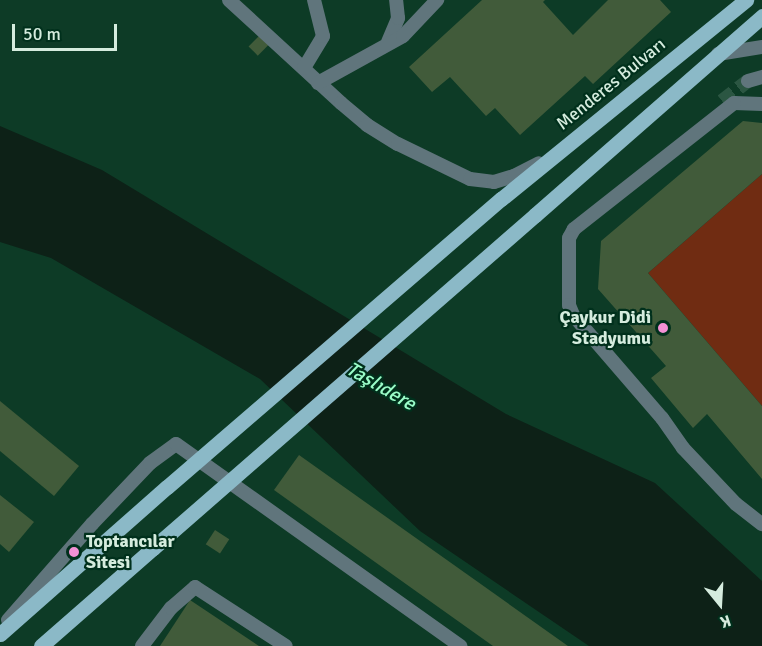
<!DOCTYPE html>
<meta charset="utf-8">
<style>
body{margin:0}
#map{position:relative;width:762px;height:646px;overflow:hidden;background:#0d3b26;font-family:Signika,sans-serif}
div>[style]{position:absolute}
[style*='--x']{left:calc(var(--x)*1px);top:calc(var(--y)*1px);width:calc(var(--w)*1px);rotate:calc(var(--a)*1deg)}
.green>*{inset:0;background:#702c12}
.water>*{inset:0;background:#0d2117}
.building>*{inset:0;background:#415b3a;transform-origin:0 0}
.minor-tunnel>*{height:14px;margin-top:-7px;transform-origin:0;background:repeating-linear-gradient(90deg,#2b5642 0 14px,transparent 0 21px)}
.minor>*{height:14px;margin:-7px;padding:0 7px;transform-origin:7px;border-radius:7px;background:#60757c}
.major>*{height:15px;margin:-7.5px;padding:0 7.5px;transform-origin:7.5px;border-radius:7.5px;background:#8bb9c7}
.major-bridge>*{height:15px;margin:-7.5px;padding:0 7.5px;transform-origin:7.5px;border-radius:7.5px;background:#8bb9c7}
.dots>*{width:16px;height:16px;translate:-50% -50%;box-sizing:border-box;border:3px solid #00301c;border-radius:50%}
span{translate:-50% -50%;white-space:nowrap;text-align:center;line-height:1.15;-webkit-text-stroke:4.5px #00301c;paint-order:stroke}
.street-label{font-size:18px;color:#d5ecde}
.poi-label{font-size:18px;color:#d5ecde;font-weight:700}
.right{translate:-100% -50%;text-align:right}
.left{translate:0 -50%;text-align:left}
.water-label{font-size:20px;color:#9afcc8;font-style:italic}
.north{position:absolute;left:690px;top:574px;width:60px;height:60px;-webkit-text-stroke:4px #00301c;paint-order:stroke;rotate:162deg;font-size:16px;font-weight:700;line-height:24px;text-align:center;color:#d5ecde}
.north::after{content:'';display:block;margin:auto;width:21px;height:27px;background:#d5ecde;clip-path:polygon(50% 0,100% 100%,50% 72%,0 100%)}
.scale{position:absolute;left:12px;top:24px;width:105px;height:27px;box-sizing:border-box;border:3px solid #d5ecde;border-top:0;padding-left:8px;font-size:18px;line-height:21px;white-space:nowrap;color:#d5ecde;-webkit-text-stroke:4px #00301c;paint-order:stroke}
</style>
<div id="map">
<div class="green">
<div style="clip-path:polygon(762px 174px,762px 406px,648px 273px)"></div>
</div>
<div class="water">
<div style="clip-path:polygon(0 126px,102px 170px,506px 414px,655px 483px,762px 581px,762px 646px,589px 646px,420px 531px,260px 379px,51px 258px,0 242px)"></div>
</div>
<div class="building">
<div style="clip-path:polygon(482px 0,545px 0,543px 2px,573px 35px,608px 0,660px 0,671px 12px,593px 84px,585px 76px,520px 135px,495px 108px,486px 116px,450px 77px,432px 92px,409px 67px)"></div>
<div style="left:262px;top:33px;width:13px;height:19px;rotate:45deg"></div>
<div style="clip-path:polygon(743px 121px,762px 123px,762px 174px,648px 273px,762px 406px,762px 479px,707px 414px,693px 428px,651px 378px,666px 366px,598px 289px,601px 241px)"></div>
<div style="clip-path:polygon(0 401px,79px 466px,54px 496px,0 451px)"></div>
<div style="clip-path:polygon(299px 455px,568px 646px,493px 646px,316px 520px,274px 490px)"></div>
<div style="clip-path:polygon(0 495px,34px 522px,9px 552px,0 544px)"></div>
<div style="left:215px;top:530px;width:17px;height:17px;rotate:33deg"></div>
<div style="clip-path:polygon(190px 600px,259px 646px,160px 646px)"></div>
</div>
<div class="minor-tunnel">
<div style="--x:722;--y:101;--w:33;--a:-38"></div>
</div>
<div class="minor">
<div style="--x:229;--y:0;--w:152;--a:42.6"></div>
<div style="--x:341;--y:103;--w:34;--a:40"></div>
<div style="--x:367;--y:125;--w:36;--a:32"></div>
<div style="--x:398;--y:144;--w:80;--a:25.9"></div>
<div style="--x:470;--y:179;--w:24;--a:7"></div>
<div style="--x:494;--y:182;--w:21;--a:-17"></div>
<div style="--x:514;--y:176;--w:28;--a:-27"></div>
<div style="--x:388;--y:42;--w:26;--a:-67"></div>
<div style="--x:398;--y:18;--w:18;--a:-96"></div>
<div style="--x:718;--y:54;--w:45;--a:-9"></div>
<div style="--x:304;--y:68;--w:37;--a:-59"></div>
<div style="--x:323;--y:36;--w:37;--a:-104"></div>
<div style="--x:748;--y:81;--w:15;--a:-16"></div>
<div style="--x:318;--y:83;--w:97;--a:-28.9"></div>
<div style="--x:403;--y:36;--w:50;--a:-46.6"></div>
<div style="--x:762;--y:104;--w:28;--a:-178"></div>
<div style="--x:734;--y:103;--w:204;--a:141.8"></div>
<div style="--x:574;--y:229;--w:10;--a:119"></div>
<div style="--x:569;--y:238;--w:67;--a:90"></div>
<div style="--x:569;--y:305;--w:11;--a:68"></div>
<div style="--x:573;--y:315;--w:136;--a:49.2"></div>
<div style="--x:662;--y:418;--w:37;--a:55"></div>
<div style="--x:683;--y:448;--w:77;--a:46.6"></div>
<div style="--x:736;--y:504;--w:33;--a:38"></div>
<div style="--x:8;--y:620;--w:128;--a:-48.8"></div>
<div style="--x:92;--y:524;--w:84;--a:-46.4"></div>
<div style="--x:150;--y:463;--w:32;--a:-36"></div>
<div style="--x:176;--y:444;--w:349;--a:35.4"></div>
<div style="--x:142;--y:646;--w:48;--a:-52.7"></div>
<div style="--x:171;--y:608;--w:32;--a:-41"></div>
<div style="--x:195;--y:587;--w:108;--a:33"></div>
</div>
<div class="major">
<div style="--x:501;--y:199;--w:316;--a:-39.1"></div>
<div style="--x:535;--y:215;--w:302;--a:-41.2"></div>
<div style="--x:0;--y:634;--w:222;--a:-41.4"></div>
<div style="--x:41;--y:646;--w:149;--a:-41.2"></div>
</div>
<div class="major-bridge">
<div style="--x:167;--y:487;--w:441;--a:-40.8"></div>
<div style="--x:153;--y:548;--w:507;--a:-41.08"></div>
</div>
<div class="dots">
<div style="left:663px;top:328px;background:#f391d5"></div>
<div style="left:74px;top:552px;background:#f391d5"></div>
</div>
<div class="street-label">
<span style="left:611px;top:84px;rotate:-39deg">Menderes Bulvarı</span>
</div>
<div class="poi-label">
<span class="right" style="left:651px;top:328px">Çaykur Didi<br>Stadyumu</span>
<span class="left" style="left:86px;top:552px">Toptancılar<br>Sitesi</span>
</div>
<div class="water-label">
<span style="left:381px;top:386px;rotate:30deg">Taşlıdere</span>
</div>
<div class="north">K</div>
<div class="scale">50 m</div>
</div>
